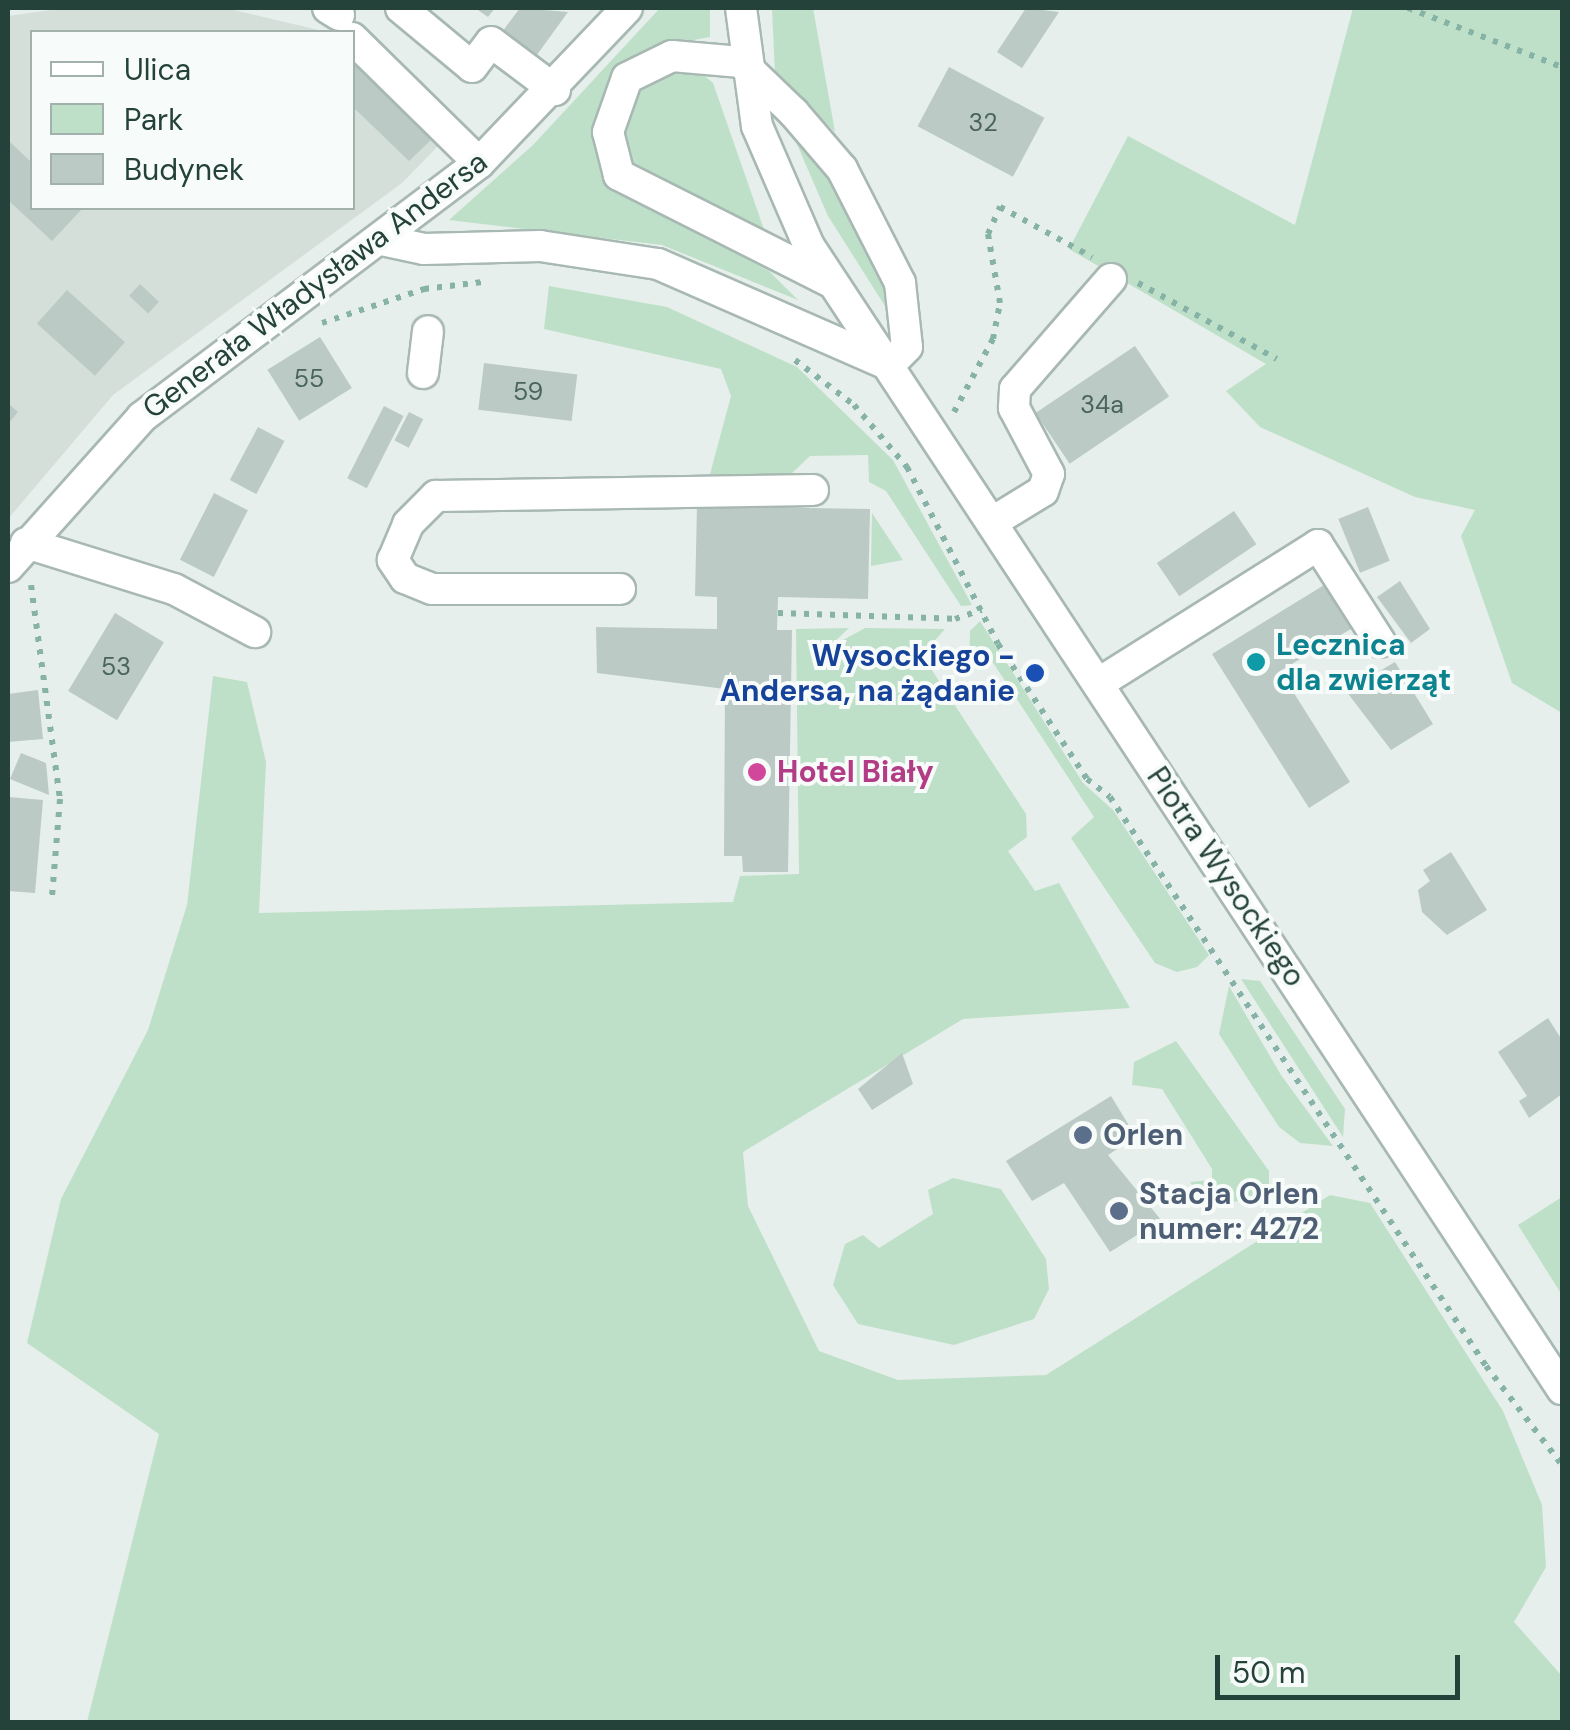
<!DOCTYPE html>
<meta charset="utf-8">
<style>
body{margin:0}
#map{position:relative;width:1570px;height:1730px;overflow:hidden;background:#e6efeb;font-family:"DM Sans",sans-serif}
div>[style]{position:absolute}
[style*='--x']{left:calc(var(--x)*1px);top:calc(var(--y)*1px);width:calc(var(--w)*1px);rotate:calc(var(--a)*1deg)}
.built>*{inset:0;background:#d4dfda}
.green>*{inset:0;background:#bfe0c8}
.building>*{inset:0;background:#bbcac4;transform-origin:0 0}
.path>*{height:6px;margin-top:-3px;transform-origin:0;background:repeating-linear-gradient(90deg,#86b3a5 0 5px,transparent 0 13px)}
.roads{filter:drop-shadow(2px 0 #a8b8b2) drop-shadow(-2px 0 #a8b8b2) drop-shadow(0 2px #a8b8b2) drop-shadow(0 -2px #a8b8b2)}
.minor>*{height:30px;margin:-15px;padding:0 15px;transform-origin:15px;border-radius:15px;background:#fff}
.dots>*{width:28px;height:28px;translate:-50% -50%;box-sizing:border-box;border:5px solid #f7fbf9;border-radius:50%}
span{translate:-50% -50%;white-space:nowrap;text-align:center;line-height:1.15;-webkit-text-stroke:8px #f7fbf9;paint-order:stroke}
.number-label{font-size:25px;color:#4a645c}
.number-label span{-webkit-text-stroke-width:0}
.street-label{font-size:30px;color:#24423a}
.culture-label{font-size:30px;color:#0d838f;font-weight:700}
.left{translate:0 -50%;text-align:left}
.transit-label{font-size:30px;color:#164399;font-weight:700}
.right{translate:-100% -50%;text-align:right}
.hotel-label{font-size:30px;color:#b23c85;font-weight:700}
.service-label{font-size:30px;color:#4e5e75;font-weight:700}
.frame{position:absolute;inset:0;border:10px solid #24423a;pointer-events:none}
.legend{position:absolute;left:30px;top:30px;width:325px;height:180px;box-sizing:border-box;background:#f7fbf9;border:2px solid #a3b1ad;margin:0;padding:12px 18px;list-style:none;font-size:30px;color:#24423a}
.legend li{display:flex;align-items:center;gap:20px;height:50px}
.legend b{width:50px;border:2px solid #a3b1ad}
.scale{position:absolute;left:1215px;top:1655px;width:245px;height:45px;box-sizing:border-box;border:5px solid #24423a;border-top:0;padding-left:12px;font-size:30px;line-height:35px;white-space:nowrap;color:#24423a;-webkit-text-stroke:8px #f7fbf9;paint-order:stroke}
</style>
<div id="map">
<div class="built">
<div style="clip-path:polygon(65px 8px,226px 8px,327px 32px,32px 32px,32px 208px,352px 208px,353px 57px,442px 142px,402px 183px,113px 395px,8px 519px,8px 16px)"></div>
</div>
<div class="green">
<div style="clip-path:polygon(660px 8px,710px 8px,710px 37px,655px 47px,615px 75px,596px 123px,599px 164px,624px 194px,769px 271px,798px 300px,662px 245px,449px 220px,533px 145px)"></div>
<div style="clip-path:polygon(772px 8px,813px 8px,835px 132px,775px 74px)"></div>
<div style="clip-path:polygon(1353px 8px,1562px 8px,1562px 713px,1512px 683px,1461px 536px,1475px 510px,1415px 497px,1260px 427px,1226px 391px,1266px 364px,1069px 249px,1128px 136px,1295px 225px)"></div>
<div style="clip-path:polygon(661px 71px,700px 72px,713px 83px,767px 238px,624px 157px,619px 139px,632px 93px)"></div>
<div style="clip-path:polygon(793px 135px,828px 173px,893px 289px,897px 325px,828px 216px)"></div>
<div style="clip-path:polygon(549px 286px,667px 307px,797px 367px,893px 460px,972px 605px,961px 606px,886px 491px,869px 482px,868px 455px,810px 456px,790px 475px,710px 474px,731px 396px,721px 369px,544px 329px)"></div>
<div style="clip-path:polygon(872px 513px,903px 560px,871px 566px)"></div>
<div style="clip-path:polygon(980px 621px,1083px 783px,1113px 810px,1209px 955px,1197px 967px,1177px 972px,1155px 963px,1071px 838px,1094px 817px,990px 658px,969px 671px,970px 631px)"></div>
<div style="clip-path:polygon(849px 628px,830px 646px,812px 639px,812px 657px,865px 628px,945px 629px,922px 655px,1026px 814px,1027px 837px,1008px 851px,1035px 891px,1059px 883px,1130px 1008px,963px 1019px,743px 1152px,748px 1206px,819px 1351px,898px 1380px,1046px 1375px,1330px 1195px,1370px 1203px,1503px 1411px,1542px 1505px,1546px 1567px,1514px 1622px,1562px 1676px,1562px 1722px,87px 1722px,159px 1434px,27px 1343px,61px 1199px,148px 1030px,187px 905px,213px 676px,247px 682px,266px 762px,259px 913px,733px 902px,740px 876px,799px 874px,796px 629px)"></div>
<div style="clip-path:polygon(1241px 979px,1260px 981px,1345px 1109px,1343px 1137px)"></div>
<div style="clip-path:polygon(1229px 986px,1281px 1075px,1333px 1146px,1300px 1143px,1279px 1127px,1219px 1034px)"></div>
<div style="clip-path:polygon(1176px 1041px,1269px 1171px,1269px 1188px,1254px 1200px,1218px 1203px,1194px 1188px,1190px 1182px,1212px 1180px,1212px 1169px,1162px 1089px,1132px 1085px,1134px 1062px)"></div>
<div style="clip-path:polygon(953px 1178px,1001px 1189px,1046px 1259px,1049px 1289px,1034px 1319px,954px 1345px,858px 1324px,833px 1285px,845px 1244px,863px 1235px,879px 1248px,933px 1214px,928px 1190px)"></div>
<div style="clip-path:polygon(1562px 1197px,1562px 1295px,1518px 1225px)"></div>
</div>
<div class="building">
<div style="clip-path:polygon(475px 8px,495px 8px,488px 17px)"></div>
<div style="clip-path:polygon(520px 8px,568px 12px,534px 59px,502px 32px)"></div>
<div style="clip-path:polygon(1026px 8px,1059px 12px,1022px 68px,997px 52px)"></div>
<div style="clip-path:polygon(352px 61px,433px 138px,409px 161px,352px 106px)"></div>
<div style="left:949px;top:67px;width:108px;height:67px;rotate:28deg"></div>
<div style="clip-path:polygon(8px 140px,32px 163px,32px 208px,83px 208px,52px 241px,8px 200px)"></div>
<div style="left:140px;top:284px;width:26px;height:16px;rotate:43deg"></div>
<div style="left:67px;top:290px;width:78px;height:45px;rotate:42deg"></div>
<div style="left:320px;top:337px;width:60px;height:62px;rotate:58deg"></div>
<div style="left:1135px;top:346px;width:61px;height:120px;rotate:56deg"></div>
<div style="left:484px;top:363px;width:94px;height:47px;rotate:7deg"></div>
<div style="clip-path:polygon(8px 403px,18px 412px,8px 424px)"></div>
<div style="left:384px;top:406px;width:22px;height:81px;rotate:27deg"></div>
<div style="left:409px;top:412px;width:16px;height:32px;rotate:27deg"></div>
<div style="left:258px;top:427px;width:30px;height:60px;rotate:28deg"></div>
<div style="left:214px;top:493px;width:38px;height:75px;rotate:27deg"></div>
<div style="clip-path:polygon(697px 506px,870px 509px,868px 599px,778px 597px,777px 630px,792px 630px,788px 872px,743px 872px,742px 856px,724px 856px,725px 689px,597px 673px,596px 627px,717px 629px,717px 597px,695px 596px)"></div>
<div style="left:1368px;top:507px;width:58px;height:32px;rotate:68deg"></div>
<div style="left:1234px;top:511px;width:40px;height:93px;rotate:56deg"></div>
<div style="clip-path:polygon(1400px 581px,1430px 629px,1411px 643px,1377px 597px)"></div>
<div style="clip-path:polygon(1329px 582px,1356px 626px,1280px 671px,1350px 782px,1309px 808px,1212px 654px)"></div>
<div style="left:115px;top:613px;width:57px;height:91px;rotate:31deg"></div>
<div style="clip-path:polygon(1395px 662px,1433px 724px,1391px 750px,1346px 691px)"></div>
<div style="clip-path:polygon(38px 690px,43px 739px,8px 742px,8px 694px)"></div>
<div style="clip-path:polygon(21px 753px,46px 763px,49px 795px,10px 779px)"></div>
<div style="clip-path:polygon(8px 797px,43px 800px,35px 893px,8px 891px)"></div>
<div style="clip-path:polygon(1451px 852px,1487px 910px,1447px 935px,1422px 912px,1418px 890px,1430px 881px,1423px 870px)"></div>
<div style="clip-path:polygon(1548px 1018px,1562px 1040px,1562px 1094px,1529px 1118px,1519px 1101px,1527px 1096px,1498px 1052px)"></div>
<div style="clip-path:polygon(902px 1053px,913px 1084px,872px 1110px,858px 1089px)"></div>
<div style="clip-path:polygon(1111px 1096px,1136px 1137px,1108px 1155px,1161px 1220px,1110px 1252px,1064px 1183px,1032px 1201px,1006px 1161px)"></div>
</div>
<div class="path">
<div style="--x:1408;--y:8;--w:165;--a:21"></div>
<div style="--x:1138;--y:283;--w:158;--a:28.7"></div>
<div style="--x:322;--y:323;--w:108;--a:-18.4"></div>
<div style="--x:424;--y:289;--w:59;--a:-6.8"></div>
<div style="--x:795;--y:360;--w:74;--a:37.3"></div>
<div style="--x:854;--y:405;--w:82;--a:49.5"></div>
<div style="--x:907;--y:467;--w:199;--a:62.8"></div>
<div style="--x:998;--y:644;--w:162;--a:56.6"></div>
<div style="--x:1087;--y:779;--w:29;--a:38"></div>
<div style="--x:1110;--y:797;--w:682;--a:56.54"></div>
<div style="--x:1486;--y:1366;--w:125;--a:52.5"></div>
<div style="--x:954;--y:412;--w:83;--a:-61.9"></div>
<div style="--x:993;--y:339;--w:37;--a:-79"></div>
<div style="--x:1000;--y:303;--w:70;--a:-99.9"></div>
<div style="--x:988;--y:234;--w:30;--a:-66"></div>
<div style="--x:1000;--y:207;--w:105;--a:28.5"></div>
<div style="--x:31;--y:585;--w:216;--a:82.3"></div>
<div style="--x:60;--y:799;--w:98;--a:94.7"></div>
<div style="--x:778;--y:613;--w:177;--a:1.9"></div>
<div style="--x:955;--y:619;--w:28;--a:-19"></div>
</div>
<div class="roads">
<div class="minor">
<div style="--x:328;--y:8;--w:13;--a:32"></div>
<div style="--x:401;--y:8;--w:92;--a:39.7"></div>
<div style="--x:472;--y:67;--w:31;--a:-53"></div>
<div style="--x:491;--y:42;--w:80;--a:36.9"></div>
<div style="--x:741;--y:8;--w:119;--a:82.3"></div>
<div style="--x:757;--y:126;--w:131;--a:66.6"></div>
<div style="--x:809;--y:246;--w:1369;--a:56.62"></div>
<div style="--x:352;--y:38;--w:178;--a:44.5"></div>
<div style="--x:382;--y:240;--w:43;--a:12.1"></div>
<div style="--x:424;--y:249;--w:116;--a:-1.5"></div>
<div style="--x:540;--y:246;--w:119;--a:8.7"></div>
<div style="--x:658;--y:264;--w:252;--a:23.6"></div>
<div style="--x:833;--y:283;--w:240;--a:-153.2"></div>
<div style="--x:619;--y:175;--w:44;--a:-104.3"></div>
<div style="--x:608;--y:132;--w:57;--a:-70.6"></div>
<div style="--x:627;--y:78;--w:50;--a:-26.1"></div>
<div style="--x:672;--y:56;--w:69;--a:5"></div>
<div style="--x:741;--y:62;--w:74;--a:43.9"></div>
<div style="--x:794;--y:113;--w:74;--a:49.4"></div>
<div style="--x:842;--y:169;--w:128;--a:63"></div>
<div style="--x:900;--y:283;--w:64;--a:83.8"></div>
<div style="--x:907;--y:347;--w:25;--a:135"></div>
<div style="--x:423;--y:373;--w:42;--a:-83.2"></div>
<div style="--x:994;--y:521;--w:57;--a:-31.5"></div>
<div style="--x:1043;--y:491;--w:18;--a:-71"></div>
<div style="--x:1049;--y:474;--w:75;--a:-117.9"></div>
<div style="--x:1014;--y:408;--w:19;--a:-87"></div>
<div style="--x:1015;--y:389;--w:146;--a:-48.9"></div>
<div style="--x:26;--y:543;--w:155;--a:17.3"></div>
<div style="--x:174;--y:589;--w:92;--a:28"></div>
<div style="--x:8;--y:567;--w:201;--a:-48.2"></div>
<div style="--x:142;--y:417;--w:422;--a:-37"></div>
<div style="--x:479;--y:163;--w:214;--a:-46.3"></div>
<div style="--x:620;--y:589;--w:188;--a:180"></div>
<div style="--x:432;--y:589;--w:29;--a:-158"></div>
<div style="--x:405;--y:578;--w:22;--a:-124"></div>
<div style="--x:393;--y:560;--w:39;--a:-67"></div>
<div style="--x:408;--y:524;--w:40;--a:-45"></div>
<div style="--x:436;--y:496;--w:377;--a:-0.9"></div>
<div style="--x:1099;--y:683;--w:259;--a:-32.2"></div>
<div style="--x:1318;--y:545;--w:115;--a:57.4"></div>
</div>
</div>
<div class="dots">
<div style="left:1256px;top:662px;background:#0f9aa8"></div>
<div style="left:1035px;top:673px;background:#1a4fb4"></div>
<div style="left:757px;top:772px;background:#d1479c"></div>
<div style="left:1083px;top:1135px;background:#5c6f8a"></div>
<div style="left:1119px;top:1211px;background:#5c6f8a"></div>
</div>
<div class="number-label">
<span style="left:983px;top:123px">32</span>
<span style="left:309px;top:379px">55</span>
<span style="left:528px;top:392px">59</span>
<span style="left:1102px;top:405px">34a</span>
<span style="left:116px;top:667px">53</span>
</div>
<div class="street-label">
<span style="left:315px;top:285px;rotate:-37deg">Generała Władysława Andersa</span>
<span style="left:1226px;top:877px;rotate:56deg">Piotra Wysockiego</span>
</div>
<div class="culture-label">
<span class="left" style="left:1276px;top:662px">Lecznica<br>dla zwierząt</span>
</div>
<div class="transit-label">
<span class="right" style="left:1015px;top:673px">Wysockiego -<br>Andersa, na żądanie</span>
</div>
<div class="hotel-label">
<span class="left" style="left:777px;top:772px">Hotel Biały</span>
</div>
<div class="service-label">
<span class="left" style="left:1103px;top:1135px">Orlen</span>
<span class="left" style="left:1139px;top:1211px">Stacja Orlen<br>numer: 4272</span>
</div>
<div class="frame"></div>
<ul class="legend">
<li><b style="height:12px;background:#fff"></b>Ulica</li>
<li><b style="height:28px;background:#bfe0c8"></b>Park</li>
<li><b style="height:28px;background:#bbcac4"></b>Budynek</li>
</ul>
<div class="scale">50 m</div>
</div>
